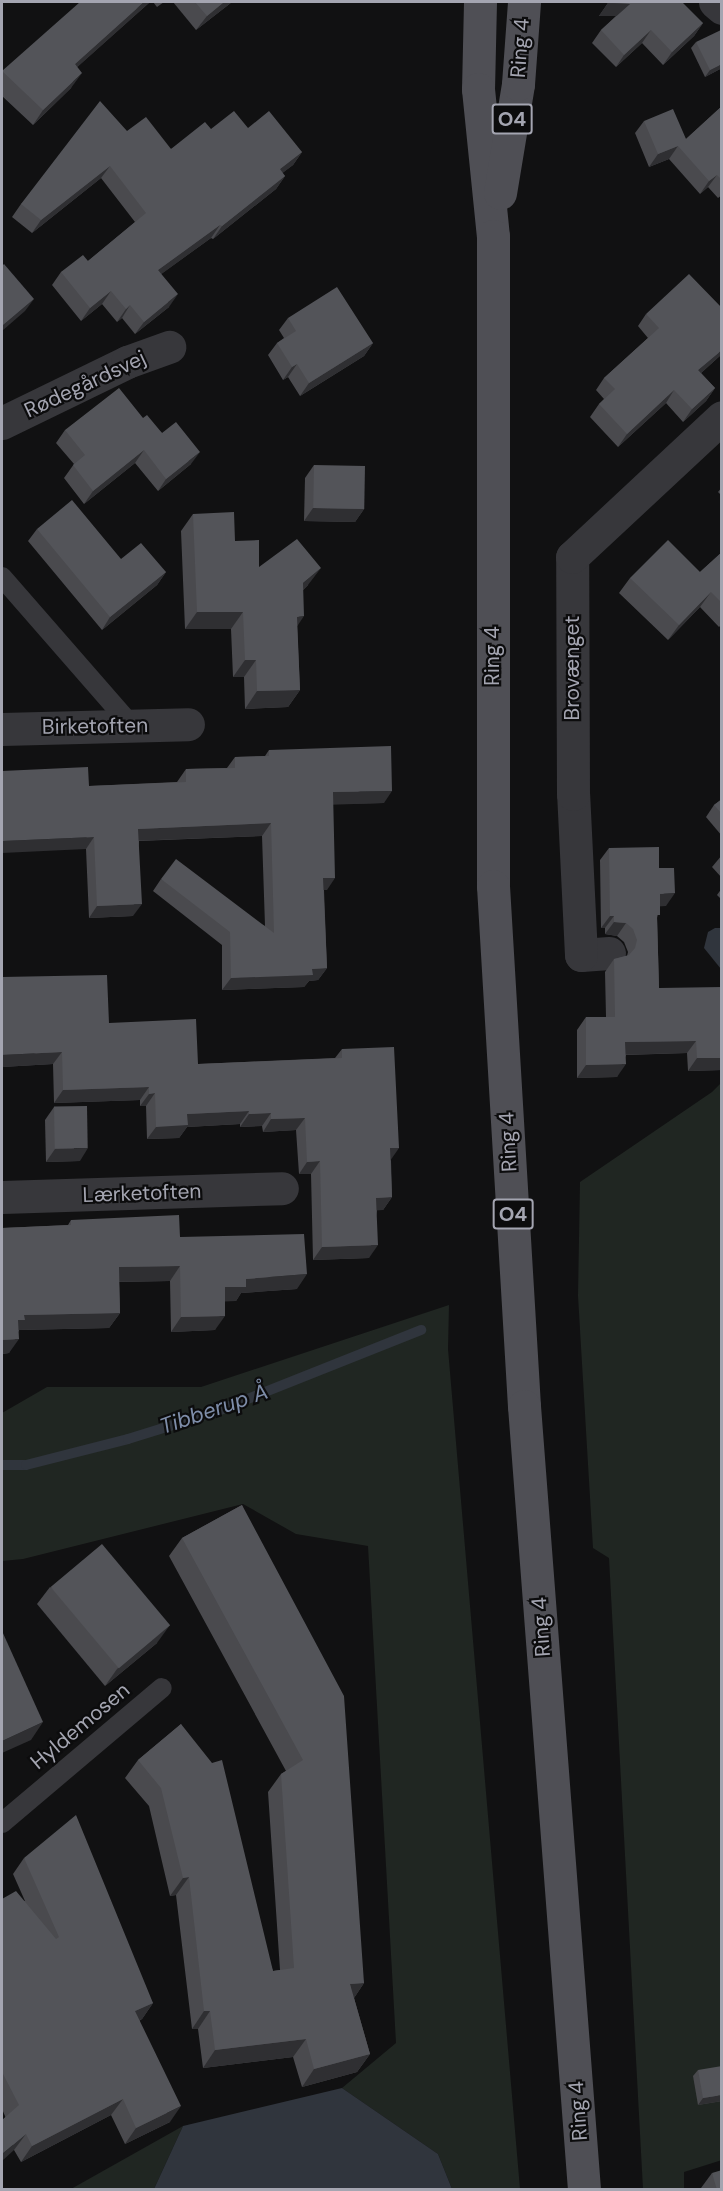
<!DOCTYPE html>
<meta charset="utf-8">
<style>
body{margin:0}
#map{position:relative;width:723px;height:2191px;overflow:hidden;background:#111112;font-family:"DM Sans",sans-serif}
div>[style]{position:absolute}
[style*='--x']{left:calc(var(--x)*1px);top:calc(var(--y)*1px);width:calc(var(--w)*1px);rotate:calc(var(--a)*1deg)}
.green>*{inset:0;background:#202622}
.water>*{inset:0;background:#30353d}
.stream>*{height:10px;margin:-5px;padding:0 5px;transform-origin:5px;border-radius:5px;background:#30353d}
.service>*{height:20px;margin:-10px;padding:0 10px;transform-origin:10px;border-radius:10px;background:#37373b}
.minor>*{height:33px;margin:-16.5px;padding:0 16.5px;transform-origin:16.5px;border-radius:16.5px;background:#37373b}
.primary>*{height:33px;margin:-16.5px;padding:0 16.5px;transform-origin:16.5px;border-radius:16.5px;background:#4f4f55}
.wall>*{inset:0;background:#4a4a4e}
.shaded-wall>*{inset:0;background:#2f2f32}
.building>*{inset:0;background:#535459;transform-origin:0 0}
span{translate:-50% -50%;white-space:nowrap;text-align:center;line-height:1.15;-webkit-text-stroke:4.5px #0c0c0d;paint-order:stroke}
.shield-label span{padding:2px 4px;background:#0c0c0d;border:2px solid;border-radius:4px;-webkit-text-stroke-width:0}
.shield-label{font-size:20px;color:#a4a5b1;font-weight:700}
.street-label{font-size:21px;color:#a4a5b1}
.water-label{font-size:22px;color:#7e8da9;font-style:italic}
.frame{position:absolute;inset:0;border:3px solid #a4a5b1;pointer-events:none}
</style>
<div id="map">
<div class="green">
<div style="clip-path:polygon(721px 1083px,722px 2160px,684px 2172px,684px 2189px,643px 2189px,609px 1558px,593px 1548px,578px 1296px,580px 1182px,712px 1092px)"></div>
<div style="clip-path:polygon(449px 1305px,448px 1349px,520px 2189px,452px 2189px,438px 2154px,342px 2088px,396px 2043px,368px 1546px,296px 1534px,243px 1504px,23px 1559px,2px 1561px,2px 1413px,47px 1387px,201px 1387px)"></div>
<div style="clip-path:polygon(183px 2126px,154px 2189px,71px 2189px)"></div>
</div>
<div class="water">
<div style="clip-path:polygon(715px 928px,721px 928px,721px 969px,704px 948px,708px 932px)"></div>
<div style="clip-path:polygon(342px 2088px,438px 2154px,452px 2189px,154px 2189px,183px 2126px)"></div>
</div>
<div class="stream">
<div style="--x:2;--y:1465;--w:24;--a:0"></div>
<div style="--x:26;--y:1465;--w:105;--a:-14.3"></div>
<div style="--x:128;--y:1439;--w:91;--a:-17.2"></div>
<div style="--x:215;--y:1412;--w:222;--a:-21.7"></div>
</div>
<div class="service">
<div style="--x:2;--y:577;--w:198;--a:48.9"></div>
<div style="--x:2;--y:1823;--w:209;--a:-40.2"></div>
</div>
<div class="minor">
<div style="--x:715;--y:2;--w:9;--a:41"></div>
<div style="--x:2;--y:423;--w:139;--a:-26"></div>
<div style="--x:127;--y:362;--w:45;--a:-19.7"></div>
<div style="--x:2;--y:729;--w:186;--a:-1.5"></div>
<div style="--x:609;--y:953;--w:28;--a:176"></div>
<div style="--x:581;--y:955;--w:161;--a:-92.8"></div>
<div style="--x:573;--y:794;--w:237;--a:-90.2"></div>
<div style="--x:572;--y:557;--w:205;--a:-43"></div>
<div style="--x:2;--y:1197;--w:280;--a:-1.8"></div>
</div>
<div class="primary">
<div style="--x:480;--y:2;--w:87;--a:91.3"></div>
<div style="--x:478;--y:89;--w:148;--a:84.2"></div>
<div style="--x:493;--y:236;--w:650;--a:90"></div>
<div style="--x:493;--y:886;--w:521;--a:86.59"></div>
<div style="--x:524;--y:1406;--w:786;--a:85.62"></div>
<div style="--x:500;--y:193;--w:110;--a:-80.6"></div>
<div style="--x:518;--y:84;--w:82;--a:-85.8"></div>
</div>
<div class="wall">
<div style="clip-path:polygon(150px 2px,77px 67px,71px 88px,33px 125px,2px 96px,2px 71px)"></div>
<div style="clip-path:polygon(153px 2px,164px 2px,157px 7px)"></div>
<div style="clip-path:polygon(173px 2px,232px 2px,196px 30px)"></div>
<div style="clip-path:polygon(608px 3px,703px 23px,694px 36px,663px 65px,642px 43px,616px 67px,592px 43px,601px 30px,616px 16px,599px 16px)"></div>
<div style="clip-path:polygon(696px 42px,722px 68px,705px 77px,691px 48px)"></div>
<div style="clip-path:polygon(722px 106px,722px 195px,718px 198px,708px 187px,700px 194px,669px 159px,649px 167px,635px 133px,644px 121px,686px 139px)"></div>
<div style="clip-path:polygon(248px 128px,302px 152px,293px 165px,282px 173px,285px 176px,276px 189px,213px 239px,211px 238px,161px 274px,169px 307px,135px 334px,122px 318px,117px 322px,102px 304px,81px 321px,52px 285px,61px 272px,88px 261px,135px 222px,101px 178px,32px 233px,12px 217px,21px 204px,127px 131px,171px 149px,211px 129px)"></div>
<div style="clip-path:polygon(646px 314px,722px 354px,701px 373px,715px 388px,706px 401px,683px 422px,666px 403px,618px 447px,590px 417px,599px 404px,604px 399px,596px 390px,604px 378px,648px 338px,638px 326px)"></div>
<div style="clip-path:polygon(288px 318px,373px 343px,364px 356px,300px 396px,288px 377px,283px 380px,268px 355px,277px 343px,284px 338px,279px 330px)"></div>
<div style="clip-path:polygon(143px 418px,162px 433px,191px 464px,158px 491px,135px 463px,84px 504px,64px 478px,74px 464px,56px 443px,65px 430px)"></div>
<div style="clip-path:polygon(314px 465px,364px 509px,355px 522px,304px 521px,305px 478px)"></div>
<div style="clip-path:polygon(722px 487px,722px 496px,718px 492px)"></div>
<div style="clip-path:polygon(193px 514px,235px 541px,259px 567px,308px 585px,303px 590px,297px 626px,300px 690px,288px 707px,245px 709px,244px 677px,233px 677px,231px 629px,185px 629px,181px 531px)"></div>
<div style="clip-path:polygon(37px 529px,121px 559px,166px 572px,157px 585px,102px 630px,28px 541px)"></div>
<div style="clip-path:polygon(722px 552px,722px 624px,719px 627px,700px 607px,668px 640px,619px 593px,630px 578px,700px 572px)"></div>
<div style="clip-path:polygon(269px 750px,384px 803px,333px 804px,327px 890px,324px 890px,327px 968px,318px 980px,309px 981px,304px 987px,222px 990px,222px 945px,153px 891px,161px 879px,265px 926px,262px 836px,139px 841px,133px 916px,89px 918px,86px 849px,89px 786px,177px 782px,186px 769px,227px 768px,235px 757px,265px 756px)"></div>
<div style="clip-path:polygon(722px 799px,722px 836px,706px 817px,714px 805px)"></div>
<div style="clip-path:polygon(609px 848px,659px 868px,666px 906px,660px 906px,657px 918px,659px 988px,722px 1070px,688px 1071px,687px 1053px,626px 1055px,617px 1077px,577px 1078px,577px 1030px,586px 1017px,606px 1017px,605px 972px,614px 959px,627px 956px,628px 952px,624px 942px,617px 936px,605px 934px,605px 928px,601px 928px,600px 860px)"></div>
<div style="clip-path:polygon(722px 855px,722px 878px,712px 867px)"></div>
<div style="clip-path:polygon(722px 888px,722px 900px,717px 895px)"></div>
<div style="clip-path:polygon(109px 1023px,198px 1064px,335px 1058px,342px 1049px,391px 1160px,392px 1197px,383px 1210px,377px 1210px,369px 1258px,313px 1260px,311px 1174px,299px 1174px,296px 1130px,263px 1132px,262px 1126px,240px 1127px,240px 1124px,187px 1127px,179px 1138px,147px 1139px,146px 1106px,140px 1106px,140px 1100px,54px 1103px,53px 1064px,2px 1067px)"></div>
<div style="clip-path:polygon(54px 1107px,80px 1161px,46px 1162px,45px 1120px)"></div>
<div style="clip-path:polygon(71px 1220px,180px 1237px,297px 1289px,241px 1293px,236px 1301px,225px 1301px,215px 1330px,171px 1332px,170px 1281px,119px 1282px,120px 1313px,109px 1328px,19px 1330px,9px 1353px,2px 1354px,2px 1228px,68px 1225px)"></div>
<div style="clip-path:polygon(242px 1505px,364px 1983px,354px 1998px,370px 2054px,357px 2072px,302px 2087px,293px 2057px,203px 2068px,198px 2029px,192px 2029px,176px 1895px,170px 1896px,149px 1806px,125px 1778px,138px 1760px,181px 1724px,273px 1971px,280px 1970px,268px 1792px,281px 1774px,286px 1771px,169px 1556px,182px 1538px)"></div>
<div style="clip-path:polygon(50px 1587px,157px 1643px,105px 1686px,37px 1604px)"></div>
<div style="clip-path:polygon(24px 1858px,153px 2003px,142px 2019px,139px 2021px,170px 2122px,125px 2144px,111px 2115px,21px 2162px,14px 2150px,5px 2116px,2px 2109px,2px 1899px,25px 1901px,13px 1874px)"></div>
<div style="clip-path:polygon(698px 2070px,722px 2101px,698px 2105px,693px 2076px)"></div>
<div style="clip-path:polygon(712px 2173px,722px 2190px,701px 2190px,701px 2188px)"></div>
</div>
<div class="shaded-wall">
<div style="clip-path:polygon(144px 2px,150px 2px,64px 79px,75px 64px)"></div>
<div style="clip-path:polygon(224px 2px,232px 2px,196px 30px,207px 16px)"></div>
<div style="clip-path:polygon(608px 3px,630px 4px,621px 16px,599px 16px)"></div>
<div style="clip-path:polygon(703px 23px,694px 36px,663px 65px,672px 52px)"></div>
<div style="clip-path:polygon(651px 30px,642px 43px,616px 67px,624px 55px)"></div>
<div style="clip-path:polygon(722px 64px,722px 68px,705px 77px,710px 70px)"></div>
<div style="clip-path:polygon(82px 73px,71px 88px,33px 125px,43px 110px)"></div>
<div style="clip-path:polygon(678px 146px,669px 159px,649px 167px,658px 154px)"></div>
<div style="clip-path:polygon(302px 152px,293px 165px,271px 182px,280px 169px)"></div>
<div style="clip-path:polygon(110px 166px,101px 178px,32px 233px,41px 220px)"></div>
<div style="clip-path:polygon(717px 175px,708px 187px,700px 194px,709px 181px)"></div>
<div style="clip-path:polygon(285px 176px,276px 189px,213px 239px,222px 226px)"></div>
<div style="clip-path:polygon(220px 225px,211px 238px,149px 283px,158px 270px)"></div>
<div style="clip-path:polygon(111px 291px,102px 304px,81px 321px,90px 308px)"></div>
<div style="clip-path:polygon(178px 294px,169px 307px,135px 334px,144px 322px)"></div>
<div style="clip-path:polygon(34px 299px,25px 311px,2px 331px,2px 326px)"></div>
<div style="clip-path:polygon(130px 305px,122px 318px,117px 322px,126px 309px)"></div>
<div style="clip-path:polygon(373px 343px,364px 356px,300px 396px,309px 383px)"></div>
<div style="clip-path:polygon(722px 350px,722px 354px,690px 383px,698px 370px)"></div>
<div style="clip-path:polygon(297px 364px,288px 377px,283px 380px,292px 367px)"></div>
<div style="clip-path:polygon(715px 388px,706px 401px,683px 422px,692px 409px)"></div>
<div style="clip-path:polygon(674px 390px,666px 403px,618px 447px,627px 434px)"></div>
<div style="clip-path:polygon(144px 450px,135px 463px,84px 504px,93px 491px)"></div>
<div style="clip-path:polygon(200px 452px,191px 464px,158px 491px,166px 479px)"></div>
<div style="clip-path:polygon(313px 508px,364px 509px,355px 522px,304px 521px)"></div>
<div style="clip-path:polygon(321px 568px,308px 585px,291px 600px,303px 583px)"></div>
<div style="clip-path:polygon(166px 572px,157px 585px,102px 630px,110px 617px)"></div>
<div style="clip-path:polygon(711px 592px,700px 607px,668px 640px,679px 625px)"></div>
<div style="clip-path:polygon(197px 612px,243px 612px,231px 629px,185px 629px)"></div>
<div style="clip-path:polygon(304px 616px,292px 634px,297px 617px)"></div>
<div style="clip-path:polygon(245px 660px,256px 660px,244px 677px,233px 677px)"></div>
<div style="clip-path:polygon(300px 690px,288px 707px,245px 709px,257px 691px)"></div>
<div style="clip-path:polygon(392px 791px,384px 803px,324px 805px,333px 792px)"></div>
<div style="clip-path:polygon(271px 823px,262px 836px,130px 841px,138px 829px)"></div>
<div style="clip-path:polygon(94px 837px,86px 849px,2px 853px,2px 843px,3px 841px)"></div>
<div style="clip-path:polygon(323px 878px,335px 878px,327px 890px,315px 890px)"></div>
<div style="clip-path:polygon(675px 893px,666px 906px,651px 907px,660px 894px)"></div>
<div style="clip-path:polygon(142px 904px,133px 916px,89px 918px,97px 906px)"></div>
<div style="clip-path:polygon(610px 916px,614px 916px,605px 928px,601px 928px)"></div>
<div style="clip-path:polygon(614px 922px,626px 923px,617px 936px,605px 934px)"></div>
<div style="clip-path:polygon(327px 968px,318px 980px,309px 981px,304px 987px,222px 990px,231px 978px,312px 969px)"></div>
<div style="clip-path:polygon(696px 1041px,687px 1053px,616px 1055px,625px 1042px)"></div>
<div style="clip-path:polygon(62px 1052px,53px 1064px,2px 1067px,2px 1055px)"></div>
<div style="clip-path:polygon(697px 1058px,722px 1058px,722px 1070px,688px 1071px)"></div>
<div style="clip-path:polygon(626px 1064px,617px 1077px,577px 1078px,586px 1065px)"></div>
<div style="clip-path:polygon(149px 1087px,140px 1100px,54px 1103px,63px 1090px)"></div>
<div style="clip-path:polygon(155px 1093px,146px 1106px,140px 1106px,149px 1094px)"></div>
<div style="clip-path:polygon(249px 1111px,240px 1124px,187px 1127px,179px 1138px,147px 1139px,156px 1127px,187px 1114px)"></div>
<div style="clip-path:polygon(271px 1113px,262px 1126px,240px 1127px,249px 1114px)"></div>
<div style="clip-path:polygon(305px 1118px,296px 1130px,263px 1132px,271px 1119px)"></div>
<div style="clip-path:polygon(88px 1148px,80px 1161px,46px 1162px,55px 1149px)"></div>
<div style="clip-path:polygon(390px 1148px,399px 1148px,390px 1161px)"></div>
<div style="clip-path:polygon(320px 1161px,311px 1174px,299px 1174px,307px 1162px)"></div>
<div style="clip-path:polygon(392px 1197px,383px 1210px,368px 1211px,376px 1198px)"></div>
<div style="clip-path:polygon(378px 1245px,369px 1258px,313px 1260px,322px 1247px)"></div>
<div style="clip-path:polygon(180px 1266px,170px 1281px,108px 1282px,119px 1267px)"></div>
<div style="clip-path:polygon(307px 1274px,297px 1289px,241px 1293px,236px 1301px,214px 1302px,225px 1287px,246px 1279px)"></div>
<div style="clip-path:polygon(120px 1313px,109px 1328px,18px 1330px,18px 1320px,24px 1315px)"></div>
<div style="clip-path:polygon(225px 1316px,215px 1330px,171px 1332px,181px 1317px)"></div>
<div style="clip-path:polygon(19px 1339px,9px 1353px,2px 1354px,2px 1340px)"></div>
<div style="clip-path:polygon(170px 1625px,157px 1643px,105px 1686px,117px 1669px)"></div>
<div style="clip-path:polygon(43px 1722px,31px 1740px,2px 1753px,2px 1741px)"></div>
<div style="clip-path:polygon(189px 1877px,176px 1895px,170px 1896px,183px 1878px)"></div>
<div style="clip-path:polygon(364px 1983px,352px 2001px,350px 1984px)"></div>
<div style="clip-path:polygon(153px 2003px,142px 2019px,124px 2027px,135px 2011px)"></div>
<div style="clip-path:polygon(204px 2011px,210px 2011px,198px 2029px,192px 2029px)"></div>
<div style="clip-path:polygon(306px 2039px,293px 2057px,203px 2068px,215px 2050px)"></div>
<div style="clip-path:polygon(370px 2054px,357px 2072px,302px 2087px,314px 2069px)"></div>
<div style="clip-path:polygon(722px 2095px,722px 2101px,698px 2105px,703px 2098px)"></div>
<div style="clip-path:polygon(123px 2099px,111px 2115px,21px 2162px,32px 2146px)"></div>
<div style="clip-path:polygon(181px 2106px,170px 2122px,125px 2144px,136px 2128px)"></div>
<div style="clip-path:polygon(26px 2134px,14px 2150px,2px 2161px,2px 2154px)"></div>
</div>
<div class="building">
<div style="clip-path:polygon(80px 2px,144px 2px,75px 64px,82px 73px,43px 110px,2px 71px)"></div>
<div style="clip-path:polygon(195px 2px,224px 2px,207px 16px)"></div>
<div style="clip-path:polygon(609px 2px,682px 2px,703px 23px,672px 52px,651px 30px,624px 55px,601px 30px,630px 4px,608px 3px)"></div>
<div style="clip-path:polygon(721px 30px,722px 32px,722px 64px,710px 70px,696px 42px)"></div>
<div style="clip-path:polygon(100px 101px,127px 131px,146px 117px,171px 149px,205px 122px,211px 129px,234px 111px,248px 128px,269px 111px,302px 152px,280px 169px,285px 176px,222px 226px,220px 225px,158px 270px,178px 294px,144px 322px,130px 305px,126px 309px,111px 291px,90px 308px,61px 272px,83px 255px,88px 261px,146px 213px,110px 166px,41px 220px,21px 204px)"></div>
<div style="clip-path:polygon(722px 106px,722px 180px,717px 175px,709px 181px,678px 146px,658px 154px,644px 121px,673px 109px,686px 139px)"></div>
<div style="clip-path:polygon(4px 264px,34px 299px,2px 326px,2px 266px)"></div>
<div style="clip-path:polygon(689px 274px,722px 308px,722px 350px,698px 370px,715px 388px,692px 409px,674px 390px,627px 434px,599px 404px,615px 389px,604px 378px,659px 328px,646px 314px)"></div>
<div style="clip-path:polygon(337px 287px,373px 343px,309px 383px,297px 364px,292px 367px,277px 343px,296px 331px,288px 318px)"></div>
<div style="clip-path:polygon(119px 388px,143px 418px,147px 415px,162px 433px,176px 422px,200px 452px,166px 479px,144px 450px,93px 491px,73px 465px,85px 455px,65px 430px)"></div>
<div style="left:314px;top:465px;width:51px;height:43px;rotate:1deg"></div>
<div style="clip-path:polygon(72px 500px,121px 559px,141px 543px,166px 572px,110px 617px,37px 529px)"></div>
<div style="clip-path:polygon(234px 512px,235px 541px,259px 540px,259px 567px,297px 539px,321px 568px,303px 583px,304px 616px,297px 617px,300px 690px,257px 691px,256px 660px,245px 660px,243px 612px,197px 612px,193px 514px)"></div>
<div style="clip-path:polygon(668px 540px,700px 572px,722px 552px,722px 603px,711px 592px,679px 625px,630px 578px)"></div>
<div style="clip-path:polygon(391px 746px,392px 791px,333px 792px,335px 878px,323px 878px,327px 968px,312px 969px,313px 975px,231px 978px,230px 932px,161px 879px,176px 859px,274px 933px,271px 823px,138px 829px,142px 904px,97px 906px,94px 837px,3px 841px,3px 848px,2px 848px,2px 771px,88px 767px,89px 786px,186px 782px,186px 769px,235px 768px,235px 757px,269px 756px,269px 750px)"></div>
<div style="clip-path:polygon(722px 799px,722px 814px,714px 805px)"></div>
<div style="clip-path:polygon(659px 847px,659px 868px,674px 868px,675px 893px,660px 894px,660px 915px,657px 915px,659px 988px,722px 987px,722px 1058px,697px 1058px,696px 1041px,625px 1042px,626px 1064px,586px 1065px,586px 1017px,615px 1017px,614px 959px,629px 955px,635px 948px,637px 940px,633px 929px,626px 923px,614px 922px,614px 916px,610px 916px,609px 848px)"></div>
<div style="clip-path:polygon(107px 975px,109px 1023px,196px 1019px,198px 1064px,342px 1058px,342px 1049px,394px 1047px,399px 1148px,390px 1148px,392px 1197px,376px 1198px,378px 1245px,322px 1247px,320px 1161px,307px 1162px,305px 1118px,271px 1119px,271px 1113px,249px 1114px,249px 1111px,187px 1114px,188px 1125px,156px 1127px,155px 1093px,149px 1094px,149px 1087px,63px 1090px,62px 1052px,2px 1055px,2px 977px)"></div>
<div style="left:87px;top:1106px;width:42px;height:33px;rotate:89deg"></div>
<div style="clip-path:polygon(179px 1215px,180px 1237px,304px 1234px,307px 1274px,246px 1279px,246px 1287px,225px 1287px,225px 1316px,181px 1317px,180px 1266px,119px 1267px,120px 1313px,24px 1315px,25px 1320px,18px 1320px,19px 1339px,2px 1340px,2px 1228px,71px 1225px,71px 1220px)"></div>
<div style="clip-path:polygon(242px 1505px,344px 1696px,364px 1983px,350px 1984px,370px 2054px,314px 2069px,306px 2039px,215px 2050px,210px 2011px,204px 2011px,189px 1877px,183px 1878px,161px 1788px,138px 1760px,181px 1724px,212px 1763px,222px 1760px,273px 1971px,294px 1968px,281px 1774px,303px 1760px,182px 1538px)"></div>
<div style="left:102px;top:1544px;width:106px;height:67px;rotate:50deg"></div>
<div style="clip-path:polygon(2px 1631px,43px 1722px,2px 1741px)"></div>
<div style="clip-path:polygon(76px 1815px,153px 2003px,135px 2011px,181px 2106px,136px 2128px,123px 2099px,32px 2146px,26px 2134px,2px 2154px,2px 2120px,19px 2105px,2px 2072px,2px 1899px,16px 1891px,56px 1939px,59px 1937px,24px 1858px)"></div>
<div style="clip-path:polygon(722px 2066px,722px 2095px,703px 2098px,698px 2070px)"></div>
<div style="clip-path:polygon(722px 2170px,722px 2190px,717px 2190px,712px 2173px)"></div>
</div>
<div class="shield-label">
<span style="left:512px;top:119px">O4</span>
<span style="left:513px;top:1214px">O4</span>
</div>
<div class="street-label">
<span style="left:520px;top:48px;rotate:-86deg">Ring 4</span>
<span style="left:85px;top:384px;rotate:-25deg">Rødegårdsvej</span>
<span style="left:492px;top:656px;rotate:-90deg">Ring 4</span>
<span style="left:572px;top:668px;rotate:-90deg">Brovænget</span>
<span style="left:95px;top:726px;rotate:-1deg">Birketoften</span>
<span style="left:508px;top:1142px;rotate:-93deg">Ring 4</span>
<span style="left:142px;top:1193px;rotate:-2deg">Lærketoften</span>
<span style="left:541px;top:1627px;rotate:-94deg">Ring 4</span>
<span style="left:80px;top:1726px;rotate:-40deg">Hyldemosen</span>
<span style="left:578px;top:2111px;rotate:-94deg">Ring 4</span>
</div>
<div class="water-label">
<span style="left:214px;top:1409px;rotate:-19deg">Tibberup Å</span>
</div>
<div class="frame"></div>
</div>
